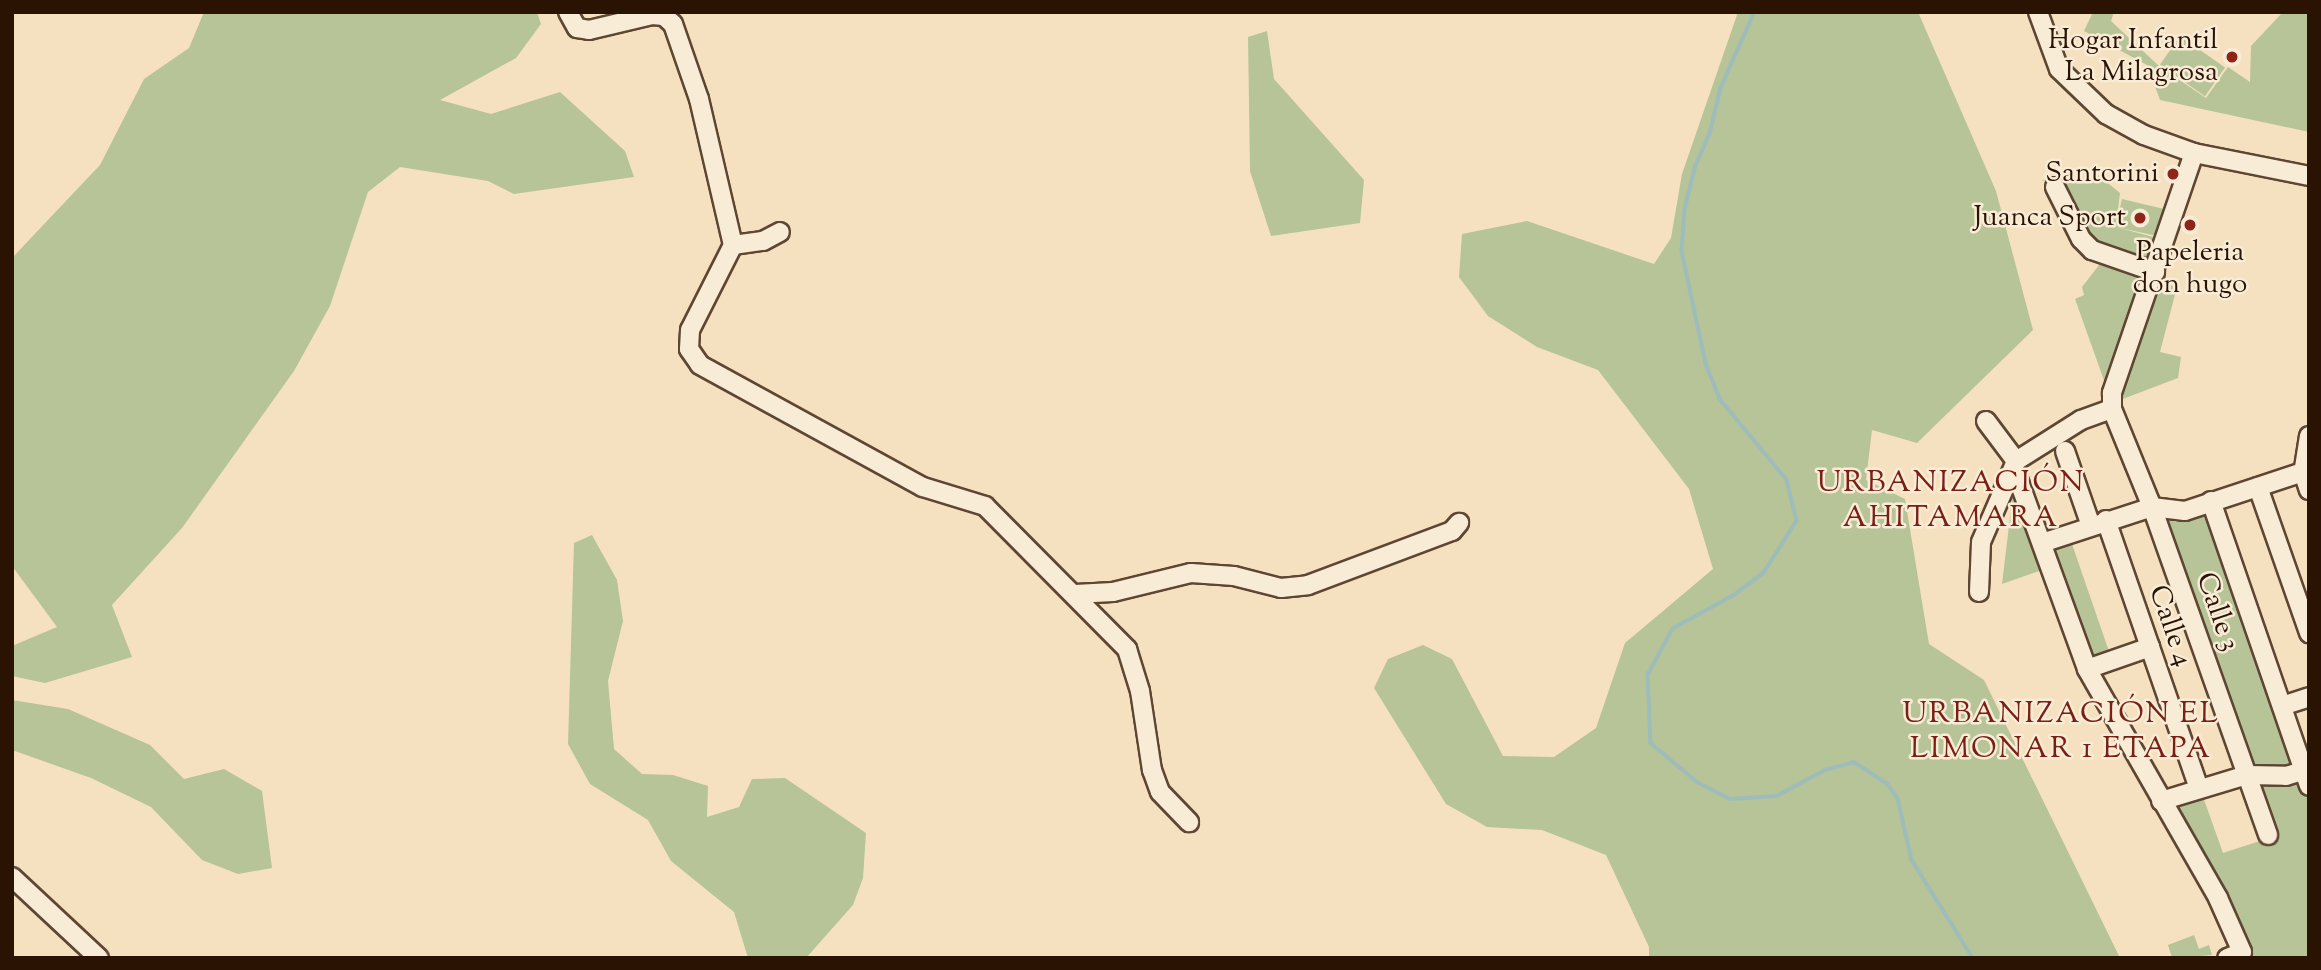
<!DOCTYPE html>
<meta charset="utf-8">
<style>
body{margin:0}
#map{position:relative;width:2321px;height:970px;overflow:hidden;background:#f5e1c0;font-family:"Sorts Mill Goudy",serif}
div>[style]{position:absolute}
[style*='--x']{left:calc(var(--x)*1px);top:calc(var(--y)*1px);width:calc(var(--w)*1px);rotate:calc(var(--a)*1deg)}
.green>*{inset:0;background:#b6c497;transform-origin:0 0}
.stream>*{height:3.5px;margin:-1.75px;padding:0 1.75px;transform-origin:1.75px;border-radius:1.75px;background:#9ebcb9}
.roads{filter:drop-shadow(2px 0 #5e4633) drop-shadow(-2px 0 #5e4633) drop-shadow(0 2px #5e4633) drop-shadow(0 -2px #5e4633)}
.minor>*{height:18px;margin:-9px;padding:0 9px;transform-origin:9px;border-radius:9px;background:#f8ecd6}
.dots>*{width:19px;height:19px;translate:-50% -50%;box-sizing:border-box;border:4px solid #f8ecd6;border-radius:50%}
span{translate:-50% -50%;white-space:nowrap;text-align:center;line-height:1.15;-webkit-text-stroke:5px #f8ecd6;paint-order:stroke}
.poi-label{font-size:28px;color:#2b1304}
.right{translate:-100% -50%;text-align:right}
.street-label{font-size:28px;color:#2b1304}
.neighbourhood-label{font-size:30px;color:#7a1f14;letter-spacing:2px}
.frame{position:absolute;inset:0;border:14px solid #2b1304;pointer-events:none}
</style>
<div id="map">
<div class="green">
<div style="clip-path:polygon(204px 12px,537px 12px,541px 24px,516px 58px,440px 100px,491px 114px,560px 92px,625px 151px,634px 177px,514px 194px,488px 181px,400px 167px,368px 192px,330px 306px,294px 371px,182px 528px,112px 605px,132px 657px,45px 683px,12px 676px,12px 646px,57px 627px,12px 566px,12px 258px,100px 165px,144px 79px,189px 48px)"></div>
<div style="clip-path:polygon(1738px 12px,1918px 12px,1996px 191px,2033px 330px,1917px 443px,1872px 430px,1866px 480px,1905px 499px,1929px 644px,1984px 680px,2120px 958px,1649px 958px,1649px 947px,1606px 855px,1542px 830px,1487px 827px,1446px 804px,1374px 688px,1388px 659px,1423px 645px,1452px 659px,1503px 756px,1554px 757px,1596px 728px,1625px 643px,1713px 569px,1689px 489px,1598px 370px,1537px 347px,1488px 316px,1459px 277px,1462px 234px,1527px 221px,1654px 264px,1671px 238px,1682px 174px)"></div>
<div style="clip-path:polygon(2093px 12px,2114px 12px,2111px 21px,2159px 66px,2206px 98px,2228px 67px,2250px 82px,2251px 46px,2283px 12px,2309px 12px,2309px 132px,2160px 100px,2147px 65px,2084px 31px)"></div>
<div style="clip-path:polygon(1267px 31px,1274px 79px,1364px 180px,1360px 223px,1271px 236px,1250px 171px,1248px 37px)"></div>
<div style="left:2180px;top:36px;width:55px;height:35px;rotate:35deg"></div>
<div style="clip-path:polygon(2098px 175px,2120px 193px,2116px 225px,2122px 199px,2164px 209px,2157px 236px,2116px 227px,2157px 238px,2148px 264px,2094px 244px,2057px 184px,2041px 180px,2073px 181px)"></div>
<div style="clip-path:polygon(2103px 260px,2145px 273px,2106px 386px,2075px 299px,2084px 295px,2082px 287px)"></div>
<div style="clip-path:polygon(2158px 282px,2177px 287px,2160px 352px,2181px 357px,2178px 378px,2120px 400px)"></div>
<div style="clip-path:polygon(2018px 489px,2045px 569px,2002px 584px,2013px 493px)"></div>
<div style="clip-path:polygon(2207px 513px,2293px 765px,2248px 765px,2162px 516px,2176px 522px)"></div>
<div style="clip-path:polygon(592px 535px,617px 580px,623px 621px,608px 681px,614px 749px,642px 774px,673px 775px,708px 786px,707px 817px,739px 807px,752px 779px,785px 778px,866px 833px,863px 878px,853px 905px,806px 958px,748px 958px,734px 912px,671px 861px,648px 820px,590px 784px,568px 744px,574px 543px)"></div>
<div style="left:2072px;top:544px;width:115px;height:19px;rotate:71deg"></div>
<div style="clip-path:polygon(12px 700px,68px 709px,150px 745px,184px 779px,224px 769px,262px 791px,272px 868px,238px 874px,202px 860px,151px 807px,91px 778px,12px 750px)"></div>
<div style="clip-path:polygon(2302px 778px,2309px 799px,2309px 958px,2253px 958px,2174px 804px,2202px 794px,2223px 853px,2272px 837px,2253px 779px)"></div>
<div style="clip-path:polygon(2194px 935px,2199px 949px,2209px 945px,2212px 955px,2172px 958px,2168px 945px)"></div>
</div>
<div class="stream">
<div style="--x:1755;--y:12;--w:83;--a:114.1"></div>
<div style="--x:1721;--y:88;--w:47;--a:103.4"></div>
<div style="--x:1710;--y:134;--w:34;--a:114"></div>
<div style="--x:1696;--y:165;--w:45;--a:104"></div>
<div style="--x:1685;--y:209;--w:42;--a:94.1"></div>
<div style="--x:1682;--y:251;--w:116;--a:78"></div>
<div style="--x:1706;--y:364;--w:38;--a:68"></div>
<div style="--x:1720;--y:399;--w:105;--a:50.4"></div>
<div style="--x:1787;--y:480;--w:42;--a:76.3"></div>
<div style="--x:1797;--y:521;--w:62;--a:122.4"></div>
<div style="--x:1764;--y:573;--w:39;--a:143"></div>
<div style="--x:1733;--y:596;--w:68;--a:151.2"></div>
<div style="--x:1673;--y:629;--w:52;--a:118.5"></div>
<div style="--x:1648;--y:675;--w:68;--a:87.5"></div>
<div style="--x:1651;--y:743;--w:60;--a:40.3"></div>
<div style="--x:1697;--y:782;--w:37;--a:27"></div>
<div style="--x:1730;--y:799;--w:47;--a:-3.7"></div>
<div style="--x:1777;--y:796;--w:55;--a:-28.4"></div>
<div style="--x:1825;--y:770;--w:30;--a:-15"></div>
<div style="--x:1854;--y:762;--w:40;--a:32.9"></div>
<div style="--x:1888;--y:784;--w:18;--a:56"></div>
<div style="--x:1898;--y:799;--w:63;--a:77.1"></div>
<div style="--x:1912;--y:860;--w:115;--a:58.1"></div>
</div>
<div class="roads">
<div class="minor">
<div style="--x:568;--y:12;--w:18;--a:61"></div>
<div style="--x:577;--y:28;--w:12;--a:9"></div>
<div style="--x:589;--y:30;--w:65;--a:-13.4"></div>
<div style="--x:652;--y:15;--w:12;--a:5"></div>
<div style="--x:664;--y:16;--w:12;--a:42"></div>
<div style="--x:673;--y:24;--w:79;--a:70.9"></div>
<div style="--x:699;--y:99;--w:150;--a:76.9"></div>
<div style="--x:733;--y:245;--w:95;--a:116.8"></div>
<div style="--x:690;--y:330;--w:19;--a:93"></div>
<div style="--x:689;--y:349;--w:19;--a:55"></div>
<div style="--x:700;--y:365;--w:254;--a:28.7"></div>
<div style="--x:923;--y:487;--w:65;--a:17"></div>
<div style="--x:985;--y:506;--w:202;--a:45.2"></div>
<div style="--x:1127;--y:649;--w:44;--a:72.8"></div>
<div style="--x:1140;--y:691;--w:80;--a:81.4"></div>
<div style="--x:1152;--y:770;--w:23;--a:70"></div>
<div style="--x:1160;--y:792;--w:42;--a:46"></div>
<div style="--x:2038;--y:12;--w:61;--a:69.8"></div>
<div style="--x:2059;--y:69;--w:65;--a:43.8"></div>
<div style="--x:2106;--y:114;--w:43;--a:28.9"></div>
<div style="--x:2144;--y:135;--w:53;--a:19.8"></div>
<div style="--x:2194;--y:153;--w:117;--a:11.3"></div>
<div style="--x:2194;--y:153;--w:254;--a:108.9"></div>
<div style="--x:2112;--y:393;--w:16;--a:90"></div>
<div style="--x:2112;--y:409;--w:106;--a:67.8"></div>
<div style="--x:2152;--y:507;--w:348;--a:70.5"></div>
<div style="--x:2055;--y:187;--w:58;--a:63.4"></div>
<div style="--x:2081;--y:239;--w:16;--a:45"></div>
<div style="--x:2092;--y:250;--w:67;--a:19.2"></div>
<div style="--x:733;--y:245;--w:30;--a:-8"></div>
<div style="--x:763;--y:241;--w:19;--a:-28"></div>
<div style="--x:1986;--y:421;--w:50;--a:53.1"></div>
<div style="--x:2309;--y:436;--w:36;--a:99"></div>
<div style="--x:2303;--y:472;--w:19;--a:72"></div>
<div style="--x:2065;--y:451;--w:79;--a:70.9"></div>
<div style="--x:2018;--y:479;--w:202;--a:70"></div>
<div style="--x:2087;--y:669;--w:264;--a:60.2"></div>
<div style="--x:2218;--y:898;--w:59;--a:66"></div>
<div style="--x:2242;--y:952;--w:16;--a:158"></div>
<div style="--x:2258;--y:487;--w:155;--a:70.7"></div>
<div style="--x:2211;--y:501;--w:301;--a:71"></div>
<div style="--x:2106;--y:520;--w:284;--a:70.9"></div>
<div style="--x:2042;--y:543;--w:116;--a:-18.1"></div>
<div style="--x:2152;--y:507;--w:33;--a:7"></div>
<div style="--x:2185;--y:511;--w:131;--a:-18.3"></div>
<div style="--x:1979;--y:592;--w:50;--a:-87.7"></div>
<div style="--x:1981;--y:542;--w:88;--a:-66.6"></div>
<div style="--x:2016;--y:461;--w:77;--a:-32.2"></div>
<div style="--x:2081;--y:420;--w:33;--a:-20"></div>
<div style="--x:1075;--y:594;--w:38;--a:-3"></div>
<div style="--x:1113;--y:592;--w:80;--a:-13.7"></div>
<div style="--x:1191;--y:573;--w:43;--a:4"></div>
<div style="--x:1234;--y:576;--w:49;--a:14.3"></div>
<div style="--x:1281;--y:588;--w:27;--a:-6"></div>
<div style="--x:1308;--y:585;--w:154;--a:-20.6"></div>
<div style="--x:1452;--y:531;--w:11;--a:-49"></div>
<div style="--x:2087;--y:669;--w:67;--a:-19.2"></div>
<div style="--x:2282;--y:706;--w:28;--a:-18"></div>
<div style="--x:2161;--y:801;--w:90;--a:-16.8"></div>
<div style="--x:2247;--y:775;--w:39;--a:1"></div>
<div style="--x:2286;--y:776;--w:24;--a:-17"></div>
<div style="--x:12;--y:877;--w:119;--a:43"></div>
</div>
</div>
<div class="dots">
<div style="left:2232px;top:57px;background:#8f2418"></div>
<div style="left:2173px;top:174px;background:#8f2418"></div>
<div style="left:2140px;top:218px;background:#8f2418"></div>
<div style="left:2190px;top:225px;background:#8f2418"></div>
</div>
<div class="poi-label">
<span class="right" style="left:2218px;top:57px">Hogar Infantil<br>La Milagrosa</span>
<span class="right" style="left:2159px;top:174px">Santorini</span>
<span class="right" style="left:2126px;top:218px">Juanca Sport</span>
<span style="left:2190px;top:269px">Papeleria<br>don hugo</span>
</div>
<div class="street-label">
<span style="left:2217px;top:612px;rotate:71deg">Calle 3</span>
<span style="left:2170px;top:626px;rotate:71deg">Calle 4</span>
</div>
<div class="neighbourhood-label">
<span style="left:1951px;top:501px">URBANIZACIÓN<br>AHITAMARA</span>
<span style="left:2061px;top:732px">URBANIZACIÓN EL<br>LIMONAR 1 ETAPA</span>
</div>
<div class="frame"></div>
</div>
